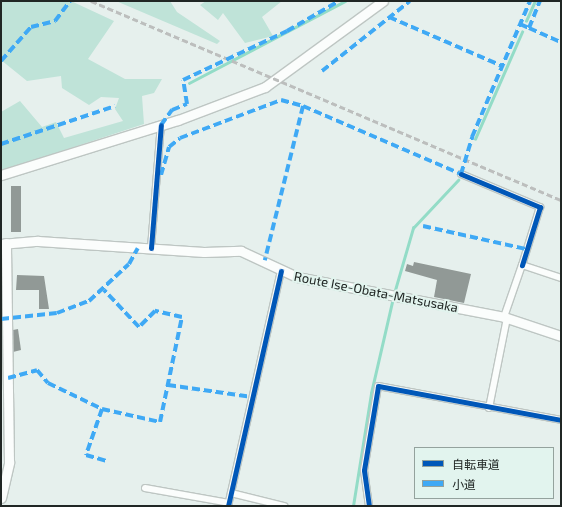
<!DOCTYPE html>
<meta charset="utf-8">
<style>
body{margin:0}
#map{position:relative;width:562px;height:507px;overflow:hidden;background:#e6f0ed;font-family:"Exo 2","Noto Sans JP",sans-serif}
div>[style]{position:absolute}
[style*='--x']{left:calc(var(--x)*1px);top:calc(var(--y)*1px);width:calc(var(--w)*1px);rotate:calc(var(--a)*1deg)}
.green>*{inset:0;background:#bfe3d8}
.stream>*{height:2.5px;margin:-1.25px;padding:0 1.25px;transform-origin:1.25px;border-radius:1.25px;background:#93dcc7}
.building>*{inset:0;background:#919996;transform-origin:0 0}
.roads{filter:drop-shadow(1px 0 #bec6c3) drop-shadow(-1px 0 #bec6c3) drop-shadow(0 1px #bec6c3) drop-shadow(0 -1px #bec6c3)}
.minor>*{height:6px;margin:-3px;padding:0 3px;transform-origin:3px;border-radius:3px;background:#fbfdfc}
.secondary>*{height:9px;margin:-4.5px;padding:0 4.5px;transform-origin:4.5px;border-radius:4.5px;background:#fbfdfc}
.rail>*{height:2.5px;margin-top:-1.25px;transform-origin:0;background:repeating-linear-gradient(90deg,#bcbebd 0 6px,transparent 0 9px)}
.quiet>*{height:4px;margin-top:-2px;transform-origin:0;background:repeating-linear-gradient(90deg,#3fa9f5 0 8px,transparent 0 12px)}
.cycleway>*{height:5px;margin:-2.5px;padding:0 2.5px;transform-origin:2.5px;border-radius:2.5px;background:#0057b8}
span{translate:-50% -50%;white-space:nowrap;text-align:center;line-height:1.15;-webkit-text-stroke:4px #e2f4ee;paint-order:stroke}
.street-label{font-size:13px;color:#202624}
.frame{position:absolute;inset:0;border:2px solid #202624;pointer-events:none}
.legend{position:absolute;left:414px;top:447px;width:140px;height:52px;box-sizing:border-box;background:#e2f4ee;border:1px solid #94a29d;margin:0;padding:5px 7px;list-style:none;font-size:12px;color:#202624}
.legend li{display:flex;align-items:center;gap:8px;height:20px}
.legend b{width:20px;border:1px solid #94a29d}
</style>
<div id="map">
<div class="green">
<div style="clip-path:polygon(1px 1px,71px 1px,114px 21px,88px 59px,125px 79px,162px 79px,154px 93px,142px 96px,144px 124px,1px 171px,1px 112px,20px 101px,42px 127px,56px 122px,64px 138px,123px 121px,115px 109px,119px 98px,101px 97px,89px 105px,62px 88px,61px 76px,27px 81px,1px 60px)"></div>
<div style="clip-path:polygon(116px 1px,170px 1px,177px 12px,220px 41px,217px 44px)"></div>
<div style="clip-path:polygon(206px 1px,282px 1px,262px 17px,273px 36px,245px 43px,223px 13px,218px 20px,200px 5px)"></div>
</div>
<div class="stream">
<div style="--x:526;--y:21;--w:22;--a:-66"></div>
<div style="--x:189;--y:83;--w:176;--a:-27.7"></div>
<div style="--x:475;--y:139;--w:117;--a:-66.3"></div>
<div style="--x:395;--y:290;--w:65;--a:-73.8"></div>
<div style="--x:413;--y:228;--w:66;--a:-46.8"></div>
<div style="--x:353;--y:506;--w:114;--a:-80.9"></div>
<div style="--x:371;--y:393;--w:98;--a:-77"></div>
</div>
<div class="building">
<div style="left:11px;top:186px;width:10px;height:46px"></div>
<div style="clip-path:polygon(414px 262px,471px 274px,464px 303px,434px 297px,437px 280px,405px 271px,407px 264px,413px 266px)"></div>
<div style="clip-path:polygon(17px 275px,44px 276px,49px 309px,39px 309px,39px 290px,16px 290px)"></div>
<div style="clip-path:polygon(18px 329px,21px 350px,13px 352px,13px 330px)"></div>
</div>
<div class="roads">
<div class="minor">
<div style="--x:461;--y:174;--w:86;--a:22.7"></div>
<div style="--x:540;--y:207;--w:61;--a:107.2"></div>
<div style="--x:151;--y:248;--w:123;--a:-85.4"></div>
<div style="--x:504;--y:317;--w:55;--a:-70.9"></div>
<div style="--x:522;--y:265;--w:41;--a:18.4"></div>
<div style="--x:489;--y:408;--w:92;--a:-78.7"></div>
<div style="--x:145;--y:488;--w:85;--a:10.1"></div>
<div style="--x:231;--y:493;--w:55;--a:13.8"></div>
<div style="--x:228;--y:506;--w:241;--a:-77.3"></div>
<div style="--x:369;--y:506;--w:36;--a:-98"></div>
<div style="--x:364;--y:470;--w:85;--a:-80.5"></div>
<div style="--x:378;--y:386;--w:186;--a:10.5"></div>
</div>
<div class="secondary">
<div style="--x:1;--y:175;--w:185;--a:-17.3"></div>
<div style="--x:178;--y:120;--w:93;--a:-20.8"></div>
<div style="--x:265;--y:87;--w:146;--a:-36.1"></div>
<div style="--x:1;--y:244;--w:37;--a:-5"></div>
<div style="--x:38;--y:241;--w:166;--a:3.8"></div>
<div style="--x:204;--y:252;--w:37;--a:-2"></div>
<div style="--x:241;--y:251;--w:62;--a:24.9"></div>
<div style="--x:297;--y:277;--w:211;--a:10.9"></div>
<div style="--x:504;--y:317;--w:60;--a:18.4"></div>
<div style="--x:1;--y:498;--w:37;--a:-77"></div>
<div style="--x:9;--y:462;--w:219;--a:-90.8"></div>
</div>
</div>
<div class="rail">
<div style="--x:91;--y:1;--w:510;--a:22.95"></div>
</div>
<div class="quiet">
<div style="--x:389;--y:17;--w:123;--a:23.4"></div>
<div style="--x:520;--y:24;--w:10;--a:24"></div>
<div style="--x:529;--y:28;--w:29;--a:-68"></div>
<div style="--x:529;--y:28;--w:35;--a:24"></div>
<div style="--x:1;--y:61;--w:45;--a:-48.6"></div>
<div style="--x:31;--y:27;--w:25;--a:-14"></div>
<div style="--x:55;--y:21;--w:25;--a:-53"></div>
<div style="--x:322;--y:71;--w:112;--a:-38.5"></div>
<div style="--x:303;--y:106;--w:172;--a:23.3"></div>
<div style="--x:461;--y:174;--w:39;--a:-73"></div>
<div style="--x:472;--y:137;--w:148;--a:-66.9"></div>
<div style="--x:161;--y:125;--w:19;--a:-54"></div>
<div style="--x:172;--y:110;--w:16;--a:-22"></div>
<div style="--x:187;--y:104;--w:24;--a:-99"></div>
<div style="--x:183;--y:80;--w:115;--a:-25.2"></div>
<div style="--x:287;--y:31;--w:60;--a:-30"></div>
<div style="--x:1;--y:144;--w:120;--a:-18.4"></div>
<div style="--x:161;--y:175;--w:29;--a:-74"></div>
<div style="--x:169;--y:147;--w:14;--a:-39"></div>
<div style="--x:180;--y:138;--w:108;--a:-20.6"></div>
<div style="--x:281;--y:100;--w:23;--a:15"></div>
<div style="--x:303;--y:106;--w:159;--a:103.9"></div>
<div style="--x:423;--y:226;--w:106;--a:12.6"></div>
<div style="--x:1;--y:319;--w:56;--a:-6.1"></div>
<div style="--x:57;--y:313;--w:34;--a:-21"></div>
<div style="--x:89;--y:301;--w:54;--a:-42.8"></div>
<div style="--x:129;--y:264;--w:18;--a:-61"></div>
<div style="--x:8;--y:378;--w:30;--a:-15"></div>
<div style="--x:37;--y:370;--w:17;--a:50"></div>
<div style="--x:48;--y:383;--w:60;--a:25.7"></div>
<div style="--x:102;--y:409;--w:59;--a:12.6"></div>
<div style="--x:160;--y:422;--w:107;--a:-78.2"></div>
<div style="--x:182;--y:317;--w:28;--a:-167"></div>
<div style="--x:155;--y:311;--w:23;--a:135"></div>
<div style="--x:139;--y:327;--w:51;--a:-133.4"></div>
<div style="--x:168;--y:385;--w:85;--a:8.1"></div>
<div style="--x:102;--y:409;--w:49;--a:109.2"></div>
<div style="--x:86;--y:455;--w:22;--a:16"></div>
</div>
<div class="cycleway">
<div style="--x:461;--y:174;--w:86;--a:22.7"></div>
<div style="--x:540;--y:207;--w:61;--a:107.2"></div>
<div style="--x:151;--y:248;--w:123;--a:-85.4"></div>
<div style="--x:228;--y:506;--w:241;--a:-77.3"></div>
<div style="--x:369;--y:506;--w:36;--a:-98"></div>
<div style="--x:364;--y:470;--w:85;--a:-80.5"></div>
<div style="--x:378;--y:386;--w:186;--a:10.5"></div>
</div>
<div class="street-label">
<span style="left:376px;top:292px;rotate:11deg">Route Ise-Obata-Matsusaka</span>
</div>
<div class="frame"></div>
<ul class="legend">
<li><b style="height:5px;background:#0057b8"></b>自転車道</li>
<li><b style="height:5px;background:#3fa9f5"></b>小道</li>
</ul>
</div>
